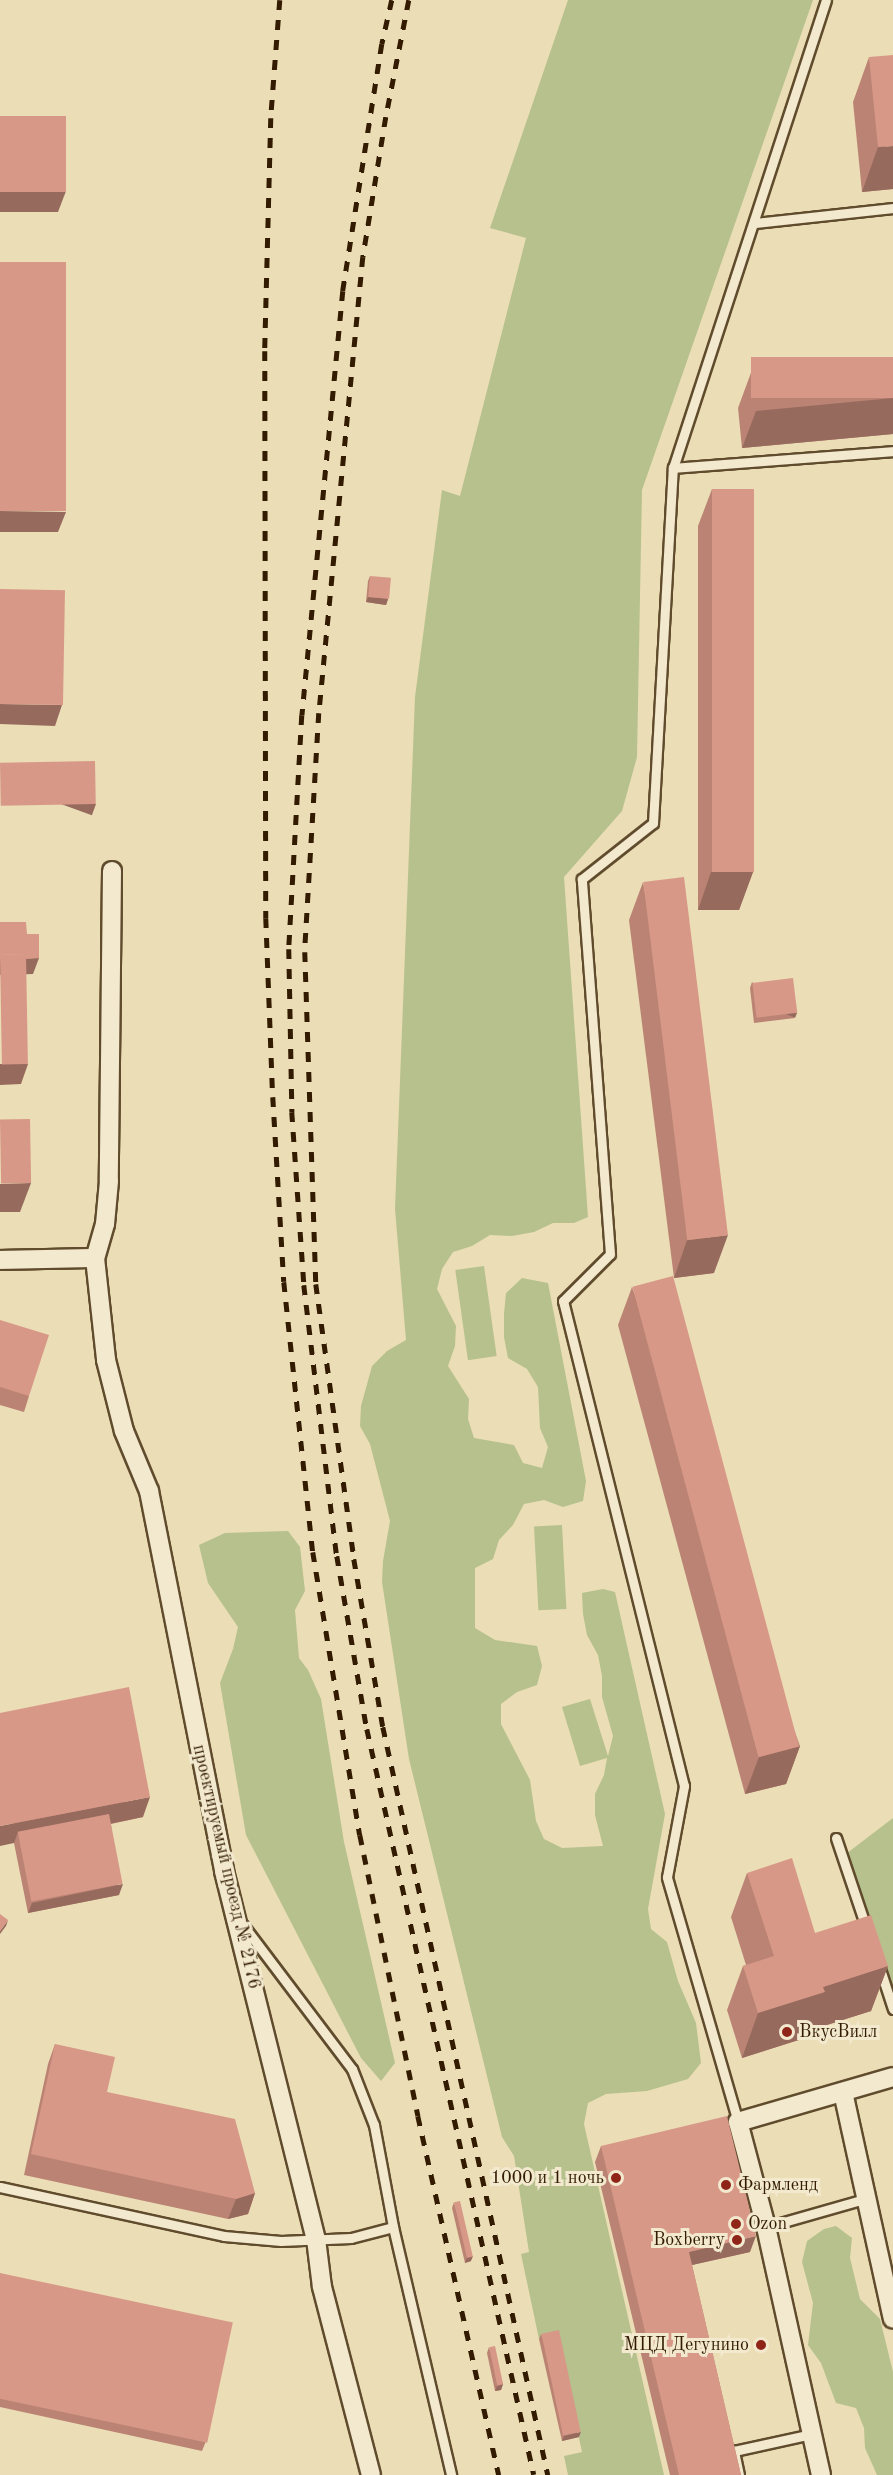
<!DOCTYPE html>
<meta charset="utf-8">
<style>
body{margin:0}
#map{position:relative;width:893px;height:2475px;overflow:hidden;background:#ebddb5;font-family:"Old Standard TT",serif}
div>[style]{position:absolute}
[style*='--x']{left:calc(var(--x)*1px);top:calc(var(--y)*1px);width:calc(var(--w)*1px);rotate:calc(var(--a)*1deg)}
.green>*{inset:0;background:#b6c18e;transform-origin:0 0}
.roads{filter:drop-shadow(2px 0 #604c2d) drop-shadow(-2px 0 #604c2d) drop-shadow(0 2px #604c2d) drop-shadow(0 -2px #604c2d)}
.service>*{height:9px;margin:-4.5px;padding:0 4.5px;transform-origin:4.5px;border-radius:4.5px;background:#f2e9cf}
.minor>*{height:18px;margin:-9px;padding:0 9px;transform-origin:9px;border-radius:9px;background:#f2e9cf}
.rail>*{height:4.5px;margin-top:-2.25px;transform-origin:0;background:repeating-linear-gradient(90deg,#321b00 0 10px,transparent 0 20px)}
.wall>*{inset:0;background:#ba8374}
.shaded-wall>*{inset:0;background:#976a5e;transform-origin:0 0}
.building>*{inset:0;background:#d89887;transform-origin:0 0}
.dots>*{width:16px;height:16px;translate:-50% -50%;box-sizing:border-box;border:3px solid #f2e9cf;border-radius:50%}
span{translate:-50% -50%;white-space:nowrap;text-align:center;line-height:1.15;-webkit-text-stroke:6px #f2e9cf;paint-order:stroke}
.street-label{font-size:18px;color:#321b00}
.poi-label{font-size:18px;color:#321b00}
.left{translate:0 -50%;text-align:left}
.right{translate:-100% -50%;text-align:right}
</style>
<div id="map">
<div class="green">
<div style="clip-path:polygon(568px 0,813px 0,642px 490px,637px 757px,622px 811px,564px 877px,588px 1217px,574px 1223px,553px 1223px,534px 1232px,512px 1236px,490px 1235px,472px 1246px,453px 1252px,442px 1269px,437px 1289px,456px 1326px,455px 1346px,448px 1366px,469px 1399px,468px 1419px,474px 1438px,514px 1445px,523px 1463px,542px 1468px,548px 1447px,540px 1428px,538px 1387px,527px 1369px,508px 1358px,504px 1337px,504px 1314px,506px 1293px,522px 1278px,548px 1283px,586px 1481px,583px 1501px,563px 1507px,544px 1500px,524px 1504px,513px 1525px,499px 1540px,493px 1559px,475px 1568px,475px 1628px,495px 1640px,537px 1646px,542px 1666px,537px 1685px,517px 1692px,501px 1704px,501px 1724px,530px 1780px,536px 1821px,544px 1839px,562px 1848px,603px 1846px,595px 1815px,595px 1794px,604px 1775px,607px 1758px,580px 1766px,562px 1707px,590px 1699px,608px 1756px,613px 1736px,602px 1697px,602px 1676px,598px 1655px,587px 1635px,583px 1614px,582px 1593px,603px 1589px,615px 1592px,665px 1814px,648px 1909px,651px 1929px,667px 1942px,678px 1981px,696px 2023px,701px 2063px,688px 2079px,647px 2091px,606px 2094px,588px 2103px,584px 2124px,664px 2475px,568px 2475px,564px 2456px,582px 2452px,557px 2336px,539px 2339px,521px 2254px,529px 2252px,514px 2156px,502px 2137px,409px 1759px,382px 1582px,383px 1561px,390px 1521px,370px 1444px,360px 1426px,361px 1406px,372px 1366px,387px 1351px,406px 1340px,395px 1209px,415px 697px,442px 490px,460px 496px,526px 238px,490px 228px)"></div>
<div style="left:484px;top:1266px;width:91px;height:29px;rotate:82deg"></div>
<div style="left:562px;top:1525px;width:84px;height:28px;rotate:87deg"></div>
<div style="clip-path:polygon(288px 1531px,300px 1547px,305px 1591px,295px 1610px,299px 1658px,308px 1670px,321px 1699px,344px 1842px,395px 2063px,381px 2081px,361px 2058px,246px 1835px,220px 1683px,233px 1649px,238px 1627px,208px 1583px,199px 1545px,225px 1533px)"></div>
<div style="clip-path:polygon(893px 1818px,893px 2009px,842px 1857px)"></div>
<div style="clip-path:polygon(836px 2226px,852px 2238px,850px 2258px,860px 2299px,880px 2319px,893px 2372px,893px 2475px,877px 2475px,865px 2448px,864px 2428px,856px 2408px,836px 2403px,821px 2363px,808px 2345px,813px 2303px,802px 2262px,807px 2241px,824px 2229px)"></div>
</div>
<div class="roads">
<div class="service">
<div style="--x:755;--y:223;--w:139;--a:-6.2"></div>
<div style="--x:673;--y:468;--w:221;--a:-4.4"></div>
<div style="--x:836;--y:1838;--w:94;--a:71.4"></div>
<div style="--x:243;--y:1925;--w:181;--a:52.9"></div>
<div style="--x:352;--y:2069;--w:60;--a:68.6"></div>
<div style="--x:374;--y:2125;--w:104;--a:79.4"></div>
<div style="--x:393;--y:2227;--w:255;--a:76.8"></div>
<div style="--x:880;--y:1969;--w:42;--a:72"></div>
<div style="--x:738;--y:2122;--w:255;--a:-106.2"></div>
<div style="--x:667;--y:1877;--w:93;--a:-79.4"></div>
<div style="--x:684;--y:1786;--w:500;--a:-104"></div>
<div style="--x:563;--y:1301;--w:66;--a:-45"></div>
<div style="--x:610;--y:1254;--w:376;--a:-94.3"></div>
<div style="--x:582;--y:879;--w:90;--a:-38.3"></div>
<div style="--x:653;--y:823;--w:356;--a:-86.8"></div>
<div style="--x:673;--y:468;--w:492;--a:-71.9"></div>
<div style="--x:0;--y:2187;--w:229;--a:12.3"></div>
<div style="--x:224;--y:2236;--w:57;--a:5"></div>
<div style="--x:281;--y:2241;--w:70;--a:-2.5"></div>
<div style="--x:351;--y:2238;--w:43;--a:-14.7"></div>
<div style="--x:766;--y:2227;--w:106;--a:-15.9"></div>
<div style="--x:739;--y:2475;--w:25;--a:-102"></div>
<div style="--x:734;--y:2451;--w:80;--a:-12.3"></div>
</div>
<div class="minor">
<div style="--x:112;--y:871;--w:310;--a:90.6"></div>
<div style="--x:109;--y:1181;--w:43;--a:95.3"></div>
<div style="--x:105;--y:1224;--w:35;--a:106"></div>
<div style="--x:95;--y:1258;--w:103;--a:83.8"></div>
<div style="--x:106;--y:1360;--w:73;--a:75.8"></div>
<div style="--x:124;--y:1431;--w:65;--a:67.4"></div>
<div style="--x:149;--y:1491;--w:387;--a:78.8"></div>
<div style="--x:224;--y:1871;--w:379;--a:76"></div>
<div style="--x:316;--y:2239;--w:48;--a:82.9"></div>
<div style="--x:322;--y:2287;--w:194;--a:75.4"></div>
<div style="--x:0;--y:1260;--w:95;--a:-1.2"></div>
<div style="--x:843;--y:2092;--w:232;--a:77.6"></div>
<div style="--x:821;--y:2475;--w:254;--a:-102.5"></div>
<div style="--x:766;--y:2227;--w:109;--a:-104.9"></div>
<div style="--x:738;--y:2122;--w:161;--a:-16.2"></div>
</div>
</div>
<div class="rail">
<div style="--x:280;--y:0;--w:118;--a:94.4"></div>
<div style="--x:271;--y:118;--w:233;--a:91.5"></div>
<div style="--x:265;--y:351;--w:567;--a:89.9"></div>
<div style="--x:266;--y:918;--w:179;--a:87.8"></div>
<div style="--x:273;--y:1097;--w:185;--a:86.6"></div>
<div style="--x:284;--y:1282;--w:272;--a:83.9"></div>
<div style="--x:313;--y:1552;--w:287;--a:80.6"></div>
<div style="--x:360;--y:1835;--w:287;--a:78.3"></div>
<div style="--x:418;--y:2116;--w:368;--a:77.3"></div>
<div style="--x:392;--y:0;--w:45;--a:102.8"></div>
<div style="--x:382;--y:44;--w:250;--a:99"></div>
<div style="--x:343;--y:291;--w:426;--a:95.5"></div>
<div style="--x:302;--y:715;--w:234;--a:93.2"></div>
<div style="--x:289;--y:949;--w:163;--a:88.9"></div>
<div style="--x:292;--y:1112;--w:173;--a:86"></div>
<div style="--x:304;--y:1285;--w:273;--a:83.1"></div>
<div style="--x:337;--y:1556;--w:176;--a:80.2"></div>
<div style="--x:367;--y:1729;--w:764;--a:77.38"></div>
<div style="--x:409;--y:0;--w:119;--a:101.1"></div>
<div style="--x:386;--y:117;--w:142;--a:99.3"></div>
<div style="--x:363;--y:257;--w:458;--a:95.5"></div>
<div style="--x:319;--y:713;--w:239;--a:93.4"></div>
<div style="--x:305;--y:952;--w:332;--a:88.1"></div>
<div style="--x:316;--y:1284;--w:278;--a:82.1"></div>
<div style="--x:354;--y:1559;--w:170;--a:80.2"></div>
<div style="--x:383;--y:1727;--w:766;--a:77.56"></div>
</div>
<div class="wall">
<div style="clip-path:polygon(869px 57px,893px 189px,862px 192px,853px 102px)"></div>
<div style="clip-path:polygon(893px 357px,893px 434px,742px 448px,738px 408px,752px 370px)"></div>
<div style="clip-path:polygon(712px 489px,753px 872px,739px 910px,698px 910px,698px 526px)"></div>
<div style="clip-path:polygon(370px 576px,388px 599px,386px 605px,366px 602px,368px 581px)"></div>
<div style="clip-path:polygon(643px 882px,714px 1273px,674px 1278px,629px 920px)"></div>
<div style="clip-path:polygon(752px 982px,795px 1018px,754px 1023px,750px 988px)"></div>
<div style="clip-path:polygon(632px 1287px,800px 1746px,786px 1784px,745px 1794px,618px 1325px)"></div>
<div style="clip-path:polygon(0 1320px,29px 1396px,24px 1412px,0 1405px)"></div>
<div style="clip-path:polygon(0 1713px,143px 1817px,111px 1824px,119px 1895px,28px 1913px,14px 1843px)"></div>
<div style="clip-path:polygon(747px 1873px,815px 1933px,888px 1966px,871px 2011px,811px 2030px,808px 2037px,742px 2058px,727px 2010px,743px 1966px,746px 1965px,731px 1917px)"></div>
<div style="clip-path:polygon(55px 2044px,107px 2092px,255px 2193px,248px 2214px,228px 2219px,24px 2175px,48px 2064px)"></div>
<div style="clip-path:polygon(601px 2146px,750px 2252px,692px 2265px,741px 2475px,670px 2475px,595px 2162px)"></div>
<div style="clip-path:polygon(454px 2202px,471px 2261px,465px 2263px,452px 2208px)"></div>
<div style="clip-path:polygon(0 2273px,206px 2441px,202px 2451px,0 2407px)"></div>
<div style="clip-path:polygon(541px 2334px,579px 2437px,562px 2441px,539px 2339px)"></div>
<div style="clip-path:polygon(489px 2347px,503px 2384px,501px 2390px,495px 2391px,487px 2353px)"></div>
</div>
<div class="shaded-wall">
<div style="clip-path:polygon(893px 146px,893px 189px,862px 192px,878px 147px)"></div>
<div style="clip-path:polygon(66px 191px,58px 212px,0 212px,0 192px)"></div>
<div style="clip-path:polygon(893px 398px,893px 434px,742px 448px,756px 411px)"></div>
<div style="clip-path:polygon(0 511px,66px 512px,58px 532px,0 532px)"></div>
<div style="clip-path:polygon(368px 597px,388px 599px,386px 605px,366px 602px)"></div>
<div style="clip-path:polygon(0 704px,62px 705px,55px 726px,0 724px)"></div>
<div style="left:96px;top:804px;width:12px;height:96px;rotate:110deg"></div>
<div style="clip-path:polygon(711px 872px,753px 872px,739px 910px,698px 910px)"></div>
<div style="clip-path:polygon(39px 958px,33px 974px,0 975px,0 959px)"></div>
<div style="left:797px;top:1013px;width:5px;height:41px;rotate:112deg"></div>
<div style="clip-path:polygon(0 1064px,28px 1064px,21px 1084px,0 1085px)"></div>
<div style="clip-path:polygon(31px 1183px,20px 1212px,0 1212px,0 1184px)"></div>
<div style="clip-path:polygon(728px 1235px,714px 1273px,674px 1278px,687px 1240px)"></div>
<div style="clip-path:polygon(800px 1746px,786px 1784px,745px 1794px,759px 1757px)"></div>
<div style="clip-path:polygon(150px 1797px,143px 1817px,20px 1842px,18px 1832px,14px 1843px,0 1846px,0 1826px)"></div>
<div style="clip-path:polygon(123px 1884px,119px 1895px,28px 1913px,32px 1903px)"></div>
<div style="clip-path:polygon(8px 1920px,6px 1926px,0 1934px,0 1931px)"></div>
<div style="clip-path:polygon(888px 1966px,871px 2011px,811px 2030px,808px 2037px,742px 2058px,758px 2013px,823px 1987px)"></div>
<div style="clip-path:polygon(255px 2193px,248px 2214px,228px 2219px,236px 2199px)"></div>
<div style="clip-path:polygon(756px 2236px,750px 2252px,683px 2267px,689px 2252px)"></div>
<div style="clip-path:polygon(473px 2256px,471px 2261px,465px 2263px,467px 2257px)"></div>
<div style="clip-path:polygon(503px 2384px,501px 2390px,495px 2391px,497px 2386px)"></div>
<div style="clip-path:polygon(581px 2432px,579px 2437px,562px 2441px,564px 2436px)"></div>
</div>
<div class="building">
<div style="clip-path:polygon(893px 55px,893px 146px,878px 147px,869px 57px)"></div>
<div style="left:0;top:116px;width:66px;height:76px"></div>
<div style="left:0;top:262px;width:66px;height:249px"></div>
<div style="left:893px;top:357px;width:41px;height:142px;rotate:90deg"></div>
<div style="left:712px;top:489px;width:42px;height:383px"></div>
<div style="left:370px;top:576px;width:21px;height:21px;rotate:5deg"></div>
<div style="left:0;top:589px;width:65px;height:115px;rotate:1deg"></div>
<div style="left:95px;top:761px;width:43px;height:95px;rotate:89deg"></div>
<div style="left:684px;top:877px;width:361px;height:41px;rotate:83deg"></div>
<div style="clip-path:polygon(0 922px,26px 922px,27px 934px,39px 934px,39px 958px,26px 959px,26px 954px,0 955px)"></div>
<div style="left:26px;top:954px;width:110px;height:26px;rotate:89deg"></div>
<div style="left:793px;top:978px;width:35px;height:41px;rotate:83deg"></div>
<div style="left:30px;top:1119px;width:64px;height:30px;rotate:89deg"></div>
<div style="left:673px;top:1276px;width:487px;height:42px;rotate:75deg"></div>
<div style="clip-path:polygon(0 1320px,49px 1335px,29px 1396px,0 1387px)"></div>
<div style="clip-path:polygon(129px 1687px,150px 1797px,0 1826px,0 1713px)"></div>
<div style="left:109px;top:1814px;width:71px;height:93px;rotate:79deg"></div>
<div style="clip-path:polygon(792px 1858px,815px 1933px,871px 1915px,888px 1966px,823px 1987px,825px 1992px,758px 2013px,743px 1966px,774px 1956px,747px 1873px)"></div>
<div style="clip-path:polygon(0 1914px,8px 1920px,0 1931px)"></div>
<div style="clip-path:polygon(55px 2044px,115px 2057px,107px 2092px,235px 2119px,255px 2193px,236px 2199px,31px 2154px)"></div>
<div style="clip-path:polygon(727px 2116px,756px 2236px,689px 2252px,741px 2475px,679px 2475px,601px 2146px)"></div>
<div style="left:460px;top:2201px;width:57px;height:6px;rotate:77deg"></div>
<div style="left:0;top:2273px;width:238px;height:123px;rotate:12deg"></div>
<div style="left:559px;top:2330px;width:104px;height:18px;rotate:78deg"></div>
<div style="left:495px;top:2346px;width:39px;height:6px;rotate:78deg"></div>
</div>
<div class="dots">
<div style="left:787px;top:2032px;background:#8f2418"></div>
<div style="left:616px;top:2178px;background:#8f2418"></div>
<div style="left:726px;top:2185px;background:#8f2418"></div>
<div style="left:736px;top:2224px;background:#8f2418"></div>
<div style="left:737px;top:2240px;background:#8f2418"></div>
<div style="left:761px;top:2345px;background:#8f2418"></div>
</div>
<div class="street-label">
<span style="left:226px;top:1867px;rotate:77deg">проектируемый проезд № 2176</span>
</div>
<div class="poi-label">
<span class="left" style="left:799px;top:2032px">ВкусВилл</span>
<span class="right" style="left:604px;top:2178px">1000 и 1 ночь</span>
<span class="left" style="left:738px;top:2185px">Фармленд</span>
<span class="left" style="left:748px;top:2224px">Ozon</span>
<span class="right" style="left:725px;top:2240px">Boxberry</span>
<span class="right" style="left:749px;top:2345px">МЦД Дегунино</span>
</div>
</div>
